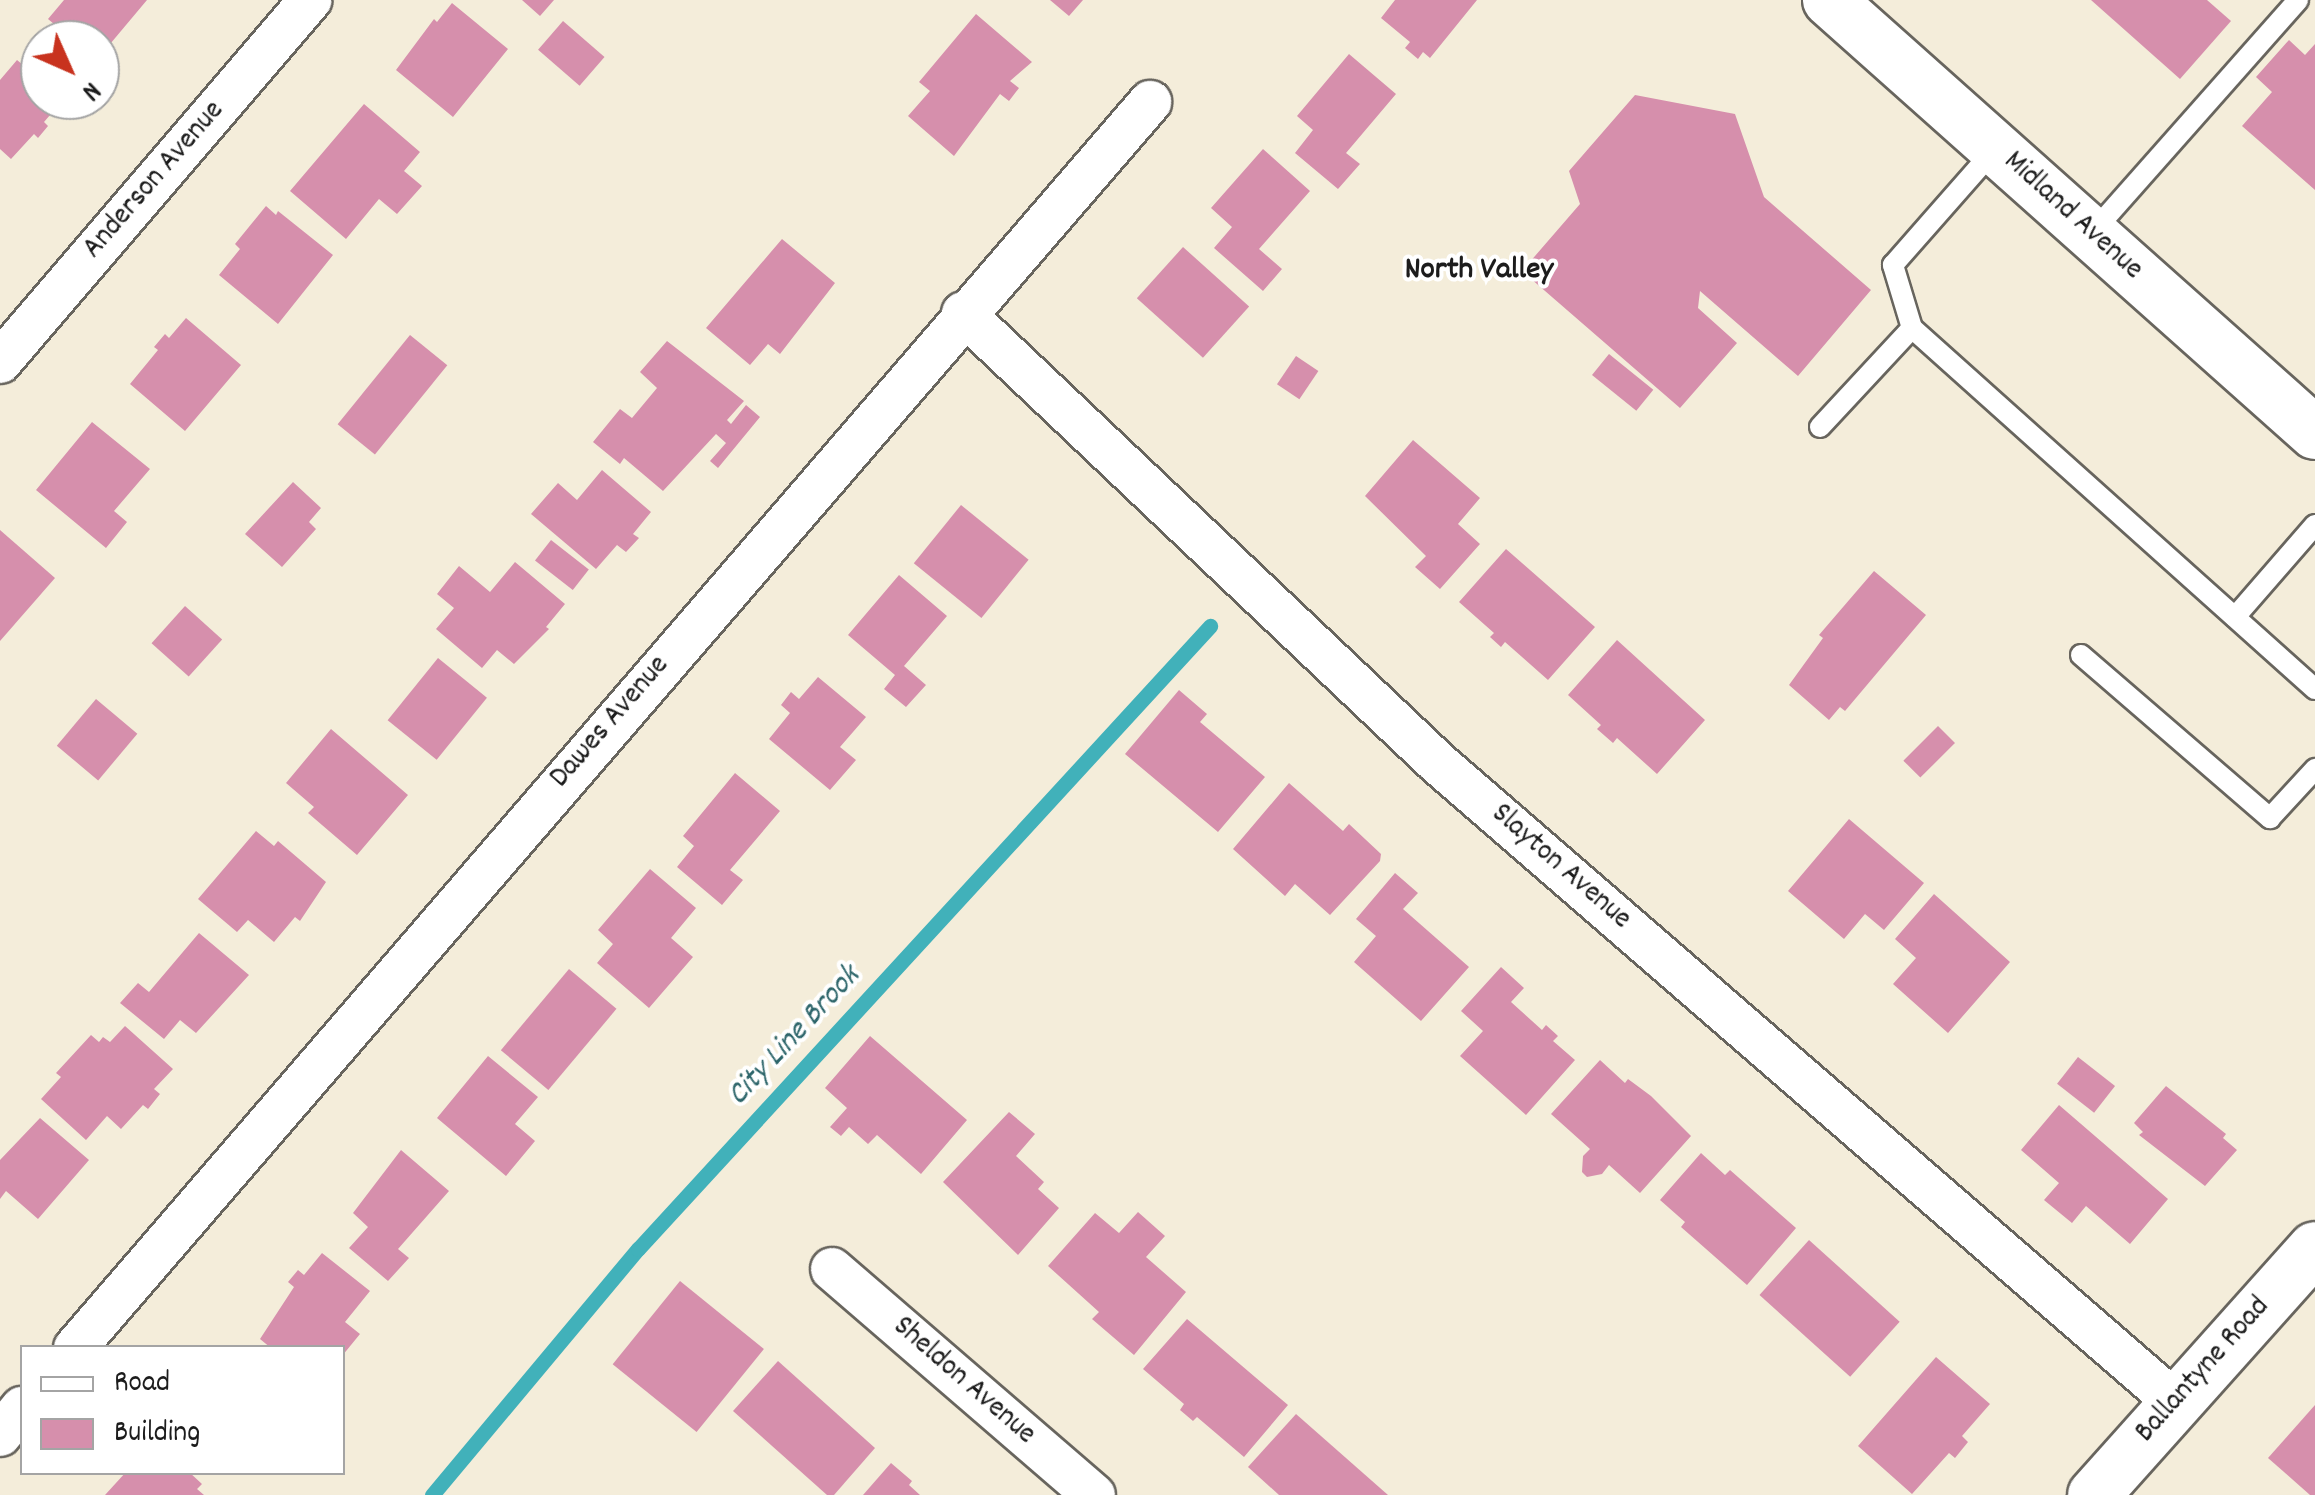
<!DOCTYPE html>
<style>
body{margin:0}
#map{position:relative;width:2315px;height:1495px;overflow:hidden;background:#f4edda;font-family:Dekko,sans-serif}
div>[style]{position:absolute}
[style*='--x']{left:calc(var(--x)*1px);top:calc(var(--y)*1px);width:calc(var(--w)*1px);rotate:calc(var(--a)*1deg)}
.stream>*{height:15px;margin:-7.5px;padding:0 7.5px;transform-origin:7.5px;border-radius:7.5px;background:#41b1ba}
.building>*{inset:0;background:#d68fac;transform-origin:0 0}
.roads{filter:drop-shadow(2px 0 #68655e) drop-shadow(-2px 0 #68655e) drop-shadow(0 2px #68655e) drop-shadow(0 -2px #68655e)}
.service>*{height:20px;margin:-10px;padding:0 10px;transform-origin:10px;border-radius:10px;background:#fff}
.minor>*{height:42px;margin:-21px;padding:0 21px;transform-origin:21px;border-radius:21px;background:#fff}
.tertiary>*{height:52px;margin:-26px;padding:0 26px;transform-origin:26px;border-radius:26px;background:#fff}
span{translate:-50% -50%;white-space:nowrap;text-align:center;line-height:1.15;-webkit-text-stroke:8px #fff;paint-order:stroke}
.street-label{font-size:30px;color:#1c1c1c}
.neighbourhood-label{font-size:32px;color:#1c1c1c;font-weight:700}
.water-label{font-size:32px;color:#2e666b;font-style:italic}
.legend{position:absolute;left:20px;top:1345px;width:325px;height:130px;box-sizing:border-box;background:#fff;border:2px solid #a4a4a4;margin:0;padding:12px 18px;list-style:none;font-size:30px;color:#1c1c1c}
.legend li{display:flex;align-items:center;gap:20px;height:50px}
.legend b{width:50px;border:2px solid #a4a4a4}
.north{position:absolute;left:20px;top:20px;width:100px;height:100px;box-sizing:border-box;background:#fff;border:2px solid #a4a4a4;border-radius:50%;rotate:135deg;font-size:28px;font-weight:700;line-height:40px;text-align:center;color:#1c1c1c}
.north::after{content:'';display:block;margin:auto;width:35px;height:45px;background:#c8321e;clip-path:polygon(50% 0,100% 100%,50% 72%,0 100%)}
</style>
<div id="map">
<div class="stream">
<div style="--x:432;--y:1495;--w:321;--a:-50.1"></div>
<div style="--x:638;--y:1249;--w:846;--a:-47.44"></div>
</div>
<div class="building">
<div style="clip-path:polygon(64px 0,147px 0,100px 56px,100px 40px,73px 40px,48px 19px)"></div>
<div style="clip-path:polygon(522px 0,554px 0,540px 16px)"></div>
<div style="clip-path:polygon(1050px 0,1083px 0,1069px 16px)"></div>
<div style="clip-path:polygon(1395px 0,1477px 0,1430px 58px,1423px 52px,1418px 59px,1405px 48px,1410px 42px,1381px 18px)"></div>
<div style="clip-path:polygon(2091px 0,2207px 0,2231px 21px,2180px 79px)"></div>
<div style="clip-path:polygon(452px 3px,508px 49px,453px 117px,396px 70px,434px 19px,437px 22px)"></div>
<div style="clip-path:polygon(976px 14px,1032px 62px,1010px 81px,1019px 88px,1009px 101px,1000px 94px,954px 156px,908px 116px,930px 91px,919px 82px)"></div>
<div style="left:563px;top:21px;width:55px;height:38px;rotate:41deg"></div>
<div style="clip-path:polygon(2289px 40px,2305px 55px,2315px 44px,2315px 190px,2242px 126px,2272px 92px,2256px 77px)"></div>
<div style="clip-path:polygon(1349px 54px,1396px 94px,1346px 153px,1360px 164px,1338px 189px,1295px 153px,1313px 130px,1297px 116px)"></div>
<div style="clip-path:polygon(17px 60px,40px 79px,40px 100px,63px 100px,44px 122px,48px 126px,38px 138px,34px 134px,11px 159px,0 149px,0 80px)"></div>
<div style="clip-path:polygon(1635px 95px,1735px 114px,1764px 197px,1871px 290px,1798px 376px,1700px 291px,1698px 308px,1737px 343px,1680px 408px,1522px 271px,1580px 204px,1569px 171px)"></div>
<div style="clip-path:polygon(364px 104px,420px 152px,404px 171px,422px 186px,397px 214px,379px 199px,346px 239px,290px 191px)"></div>
<div style="clip-path:polygon(1263px 149px,1310px 191px,1259px 249px,1282px 269px,1263px 291px,1214px 248px,1232px 227px,1211px 208px)"></div>
<div style="clip-path:polygon(266px 206px,276px 215px,278px 211px,333px 255px,278px 324px,219px 275px,240px 249px,235px 244px)"></div>
<div style="clip-path:polygon(782px 239px,835px 283px,780px 354px,768px 344px,750px 365px,706px 328px)"></div>
<div style="left:1183px;top:247px;width:89px;height:69px;rotate:42deg"></div>
<div style="clip-path:polygon(186px 318px,241px 365px,185px 431px,130px 384px,158px 350px,154px 347px,165px 334px,169px 338px)"></div>
<div style="left:410px;top:335px;width:48px;height:115px;rotate:39deg"></div>
<div style="clip-path:polygon(667px 341px,744px 401px,727px 420px,731px 424px,746px 405px,760px 417px,718px 468px,710px 461px,726px 443px,716px 434px,663px 491px,624px 458px,620px 464px,593px 442px,620px 409px,632px 418px,657px 388px,640px 372px)"></div>
<div style="left:1609px;top:354px;width:57px;height:27px;rotate:39deg"></div>
<div style="left:1296px;top:356px;width:27px;height:34px;rotate:34deg"></div>
<div style="clip-path:polygon(92px 422px,150px 469px,114px 511px,127px 522px,106px 548px,36px 490px)"></div>
<div style="clip-path:polygon(1413px 440px,1480px 498px,1458px 524px,1480px 544px,1440px 589px,1415px 567px,1426px 556px,1365px 496px)"></div>
<div style="clip-path:polygon(602px 470px,651px 512px,633px 534px,639px 538px,626px 552px,617px 545px,596px 569px,531px 514px,558px 483px,577px 500px)"></div>
<div style="clip-path:polygon(293px 482px,321px 508px,309px 522px,316px 529px,282px 567px,245px 534px)"></div>
<div style="left:961px;top:505px;width:87px;height:75px;rotate:39deg"></div>
<div style="clip-path:polygon(0 530px,55px 578px,0 641px)"></div>
<div style="left:551px;top:540px;width:48px;height:26px;rotate:38deg"></div>
<div style="clip-path:polygon(1506px 549px,1595px 627px,1548px 680px,1505px 642px,1501px 647px,1490px 637px,1494px 633px,1459px 602px)"></div>
<div style="clip-path:polygon(515px 562px,565px 604px,546px 627px,549px 629px,514px 664px,497px 650px,482px 668px,436px 629px,454px 608px,437px 594px,459px 566px,490px 592px)"></div>
<div style="clip-path:polygon(1874px 571px,1926px 615px,1845px 711px,1840px 707px,1829px 720px,1789px 685px,1823px 638px,1819px 635px)"></div>
<div style="clip-path:polygon(899px 575px,947px 616px,904px 666px,926px 685px,906px 707px,884px 689px,895px 675px,848px 635px)"></div>
<div style="left:185px;top:606px;width:50px;height:50px;rotate:42deg"></div>
<div style="clip-path:polygon(1617px 640px,1705px 720px,1657px 774px,1617px 738px,1613px 743px,1597px 729px,1601px 725px,1568px 695px)"></div>
<div style="left:438px;top:658px;width:63px;height:80px;rotate:39deg"></div>
<div style="clip-path:polygon(818px 677px,866px 717px,840px 747px,856px 760px,830px 790px,769px 739px,790px 713px,781px 705px,791px 692px,799px 699px)"></div>
<div style="clip-path:polygon(1179px 690px,1207px 714px,1200px 722px,1265px 777px,1218px 832px,1125px 754px)"></div>
<div style="left:96px;top:699px;width:54px;height:61px;rotate:40deg"></div>
<div style="left:1938px;top:726px;width:24px;height:49px;rotate:45deg"></div>
<div style="clip-path:polygon(331px 729px,408px 795px,357px 855px,308px 813px,314px 807px,286px 783px)"></div>
<div style="clip-path:polygon(735px 773px,780px 811px,730px 870px,743px 880px,722px 905px,677px 867px,694px 846px,683px 836px)"></div>
<div style="clip-path:polygon(1289px 783px,1343px 831px,1349px 824px,1381px 854px,1380px 861px,1330px 915px,1295px 884px,1285px 896px,1233px 849px)"></div>
<div style="clip-path:polygon(1849px 819px,1924px 883px,1884px 930px,1865px 914px,1844px 939px,1788px 891px)"></div>
<div style="clip-path:polygon(256px 831px,274px 846px,278px 841px,326px 882px,300px 921px,295px 917px,274px 942px,248px 920px,237px 932px,198px 899px)"></div>
<div style="clip-path:polygon(650px 869px,696px 908px,671px 938px,693px 957px,649px 1008px,597px 963px,613px 944px,598px 930px)"></div>
<div style="clip-path:polygon(1395px 873px,1418px 893px,1403px 909px,1469px 967px,1421px 1021px,1354px 962px,1376px 936px,1356px 919px)"></div>
<div style="clip-path:polygon(1934px 894px,2010px 962px,1948px 1033px,1893px 984px,1916px 958px,1895px 939px)"></div>
<div style="clip-path:polygon(199px 933px,249px 975px,196px 1033px,180px 1020px,164px 1039px,120px 1003px,138px 983px,149px 992px)"></div>
<div style="clip-path:polygon(1501px 967px,1524px 988px,1511px 1002px,1542px 1030px,1546px 1025px,1558px 1036px,1553px 1041px,1575px 1060px,1526px 1115px,1460px 1056px,1483px 1031px,1461px 1011px)"></div>
<div style="left:569px;top:969px;width:62px;height:106px;rotate:40deg"></div>
<div style="clip-path:polygon(125px 1026px,173px 1069px,154px 1089px,160px 1094px,148px 1109px,143px 1105px,121px 1129px,107px 1116px,86px 1140px,41px 1099px,61px 1077px,56px 1073px,91px 1035px,99px 1042px,103px 1037px,110px 1042px)"></div>
<div style="clip-path:polygon(870px 1036px,967px 1120px,921px 1174px,877px 1135px,868px 1144px,849px 1127px,841px 1136px,830px 1127px,847px 1108px,825px 1088px)"></div>
<div style="clip-path:polygon(488px 1056px,538px 1097px,515px 1124px,535px 1141px,506px 1176px,437px 1118px)"></div>
<div style="left:2078px;top:1057px;width:47px;height:34px;rotate:38deg"></div>
<div style="clip-path:polygon(1600px 1060px,1625px 1083px,1628px 1079px,1651px 1096px,1691px 1136px,1640px 1193px,1609px 1165px,1602px 1174px,1587px 1177px,1582px 1172px,1583px 1156px,1590px 1149px,1551px 1114px)"></div>
<div style="clip-path:polygon(2166px 1086px,2226px 1134px,2223px 1138px,2237px 1150px,2205px 1186px,2139px 1135px,2143px 1132px,2134px 1123px)"></div>
<div style="clip-path:polygon(2059px 1105px,2168px 1199px,2130px 1244px,2086px 1206px,2072px 1223px,2044px 1200px,2059px 1183px,2021px 1150px)"></div>
<div style="clip-path:polygon(1009px 1112px,1035px 1134px,1016px 1156px,1044px 1182px,1038px 1189px,1059px 1208px,1018px 1255px,943px 1182px)"></div>
<div style="clip-path:polygon(40px 1118px,89px 1160px,38px 1219px,6px 1191px,0 1199px,0 1160px)"></div>
<div style="clip-path:polygon(401px 1150px,449px 1191px,398px 1249px,409px 1258px,388px 1281px,349px 1248px,368px 1227px,353px 1213px)"></div>
<div style="clip-path:polygon(1701px 1153px,1725px 1175px,1730px 1170px,1796px 1228px,1747px 1285px,1681px 1227px,1685px 1222px,1660px 1200px)"></div>
<div style="clip-path:polygon(1138px 1212px,1165px 1236px,1146px 1257px,1186px 1292px,1134px 1355px,1092px 1319px,1099px 1312px,1048px 1266px,1095px 1213px,1119px 1233px)"></div>
<div style="left:1809px;top:1240px;width:122px;height:74px;rotate:42deg"></div>
<div style="clip-path:polygon(322px 1253px,370px 1291px,345px 1322px,360px 1334px,342px 1356px,342px 1348px,271px 1348px,260px 1339px,294px 1287px,288px 1282px,298px 1270px,304px 1275px)"></div>
<div style="left:680px;top:1281px;width:108px;height:107px;rotate:39deg"></div>
<div style="clip-path:polygon(1187px 1319px,1288px 1405px,1244px 1457px,1197px 1417px,1193px 1421px,1180px 1410px,1184px 1404px,1143px 1369px)"></div>
<div style="clip-path:polygon(1936px 1357px,1990px 1404px,1962px 1436px,1968px 1442px,1955px 1458px,1949px 1453px,1912px 1494px,1858px 1446px)"></div>
<div style="clip-path:polygon(778px 1361px,875px 1448px,834px 1495px,827px 1495px,733px 1411px)"></div>
<div style="clip-path:polygon(2315px 1405px,2315px 1495px,2310px 1495px,2268px 1458px)"></div>
<div style="clip-path:polygon(1296px 1414px,1388px 1495px,1279px 1495px,1248px 1467px)"></div>
<div style="clip-path:polygon(891px 1463px,912px 1481px,909px 1485px,920px 1495px,863px 1495px)"></div>
<div style="clip-path:polygon(126px 1472px,189px 1472px,202px 1484px,197px 1489px,204px 1495px,105px 1495px)"></div>
</div>
<div class="roads">
<div class="service">
<div style="--x:2092;--y:233;--w:311;--a:-48.5"></div>
<div style="--x:1912;--y:328;--w:541;--a:41.85"></div>
<div style="--x:1820;--y:427;--w:135;--a:-47.1"></div>
<div style="--x:1912;--y:328;--w:66;--a:-106.8"></div>
<div style="--x:1893;--y:265;--w:153;--a:-48.7"></div>
<div style="--x:2235;--y:617;--w:122;--a:-49"></div>
<div style="--x:2081;--y:655;--w:250;--a:40.8"></div>
<div style="--x:2270;--y:818;--w:67;--a:-47.4"></div>
</div>
<div class="minor">
<div style="--x:963;--y:313;--w:656;--a:43.46"></div>
<div style="--x:1439;--y:764;--w:974;--a:40.92"></div>
<div style="--x:0;--y:362;--w:477;--a:-49.4"></div>
<div style="--x:832;--y:1269;--w:346;--a:40.8"></div>
<div style="--x:75;--y:1348;--w:1646;--a:-49.21"></div>
<div style="--x:0;--y:1435;--w:35;--a:-51"></div>
</div>
<div class="tertiary">
<div style="--x:1829;--y:0;--w:651;--a:41.7"></div>
<div style="--x:2094;--y:1495;--w:331;--a:-48.2"></div>
</div>
</div>
<div class="street-label">
<span style="left:155px;top:181px;rotate:-49deg">Anderson Avenue</span>
<span style="left:2072px;top:217px;rotate:42deg">Midland Avenue</span>
<span style="left:611px;top:723px;rotate:-49deg">Dawes Avenue</span>
<span style="left:1560px;top:868px;rotate:41deg">Slayton Avenue</span>
<span style="left:2204px;top:1371px;rotate:-48deg">Ballantyne Road</span>
<span style="left:963px;top:1382px;rotate:41deg">Sheldon Avenue</span>
</div>
<div class="neighbourhood-label">
<span style="left:1479px;top:271px">North Valley</span>
</div>
<div class="water-label">
<span style="left:795px;top:1037px;rotate:-47deg">City Line Brook</span>
</div>
<ul class="legend">
<li><b style="height:12px;background:#fff"></b>Road</li>
<li><b style="height:28px;background:#d68fac"></b>Building</li>
</ul>
<div class="north">N</div>
</div>
